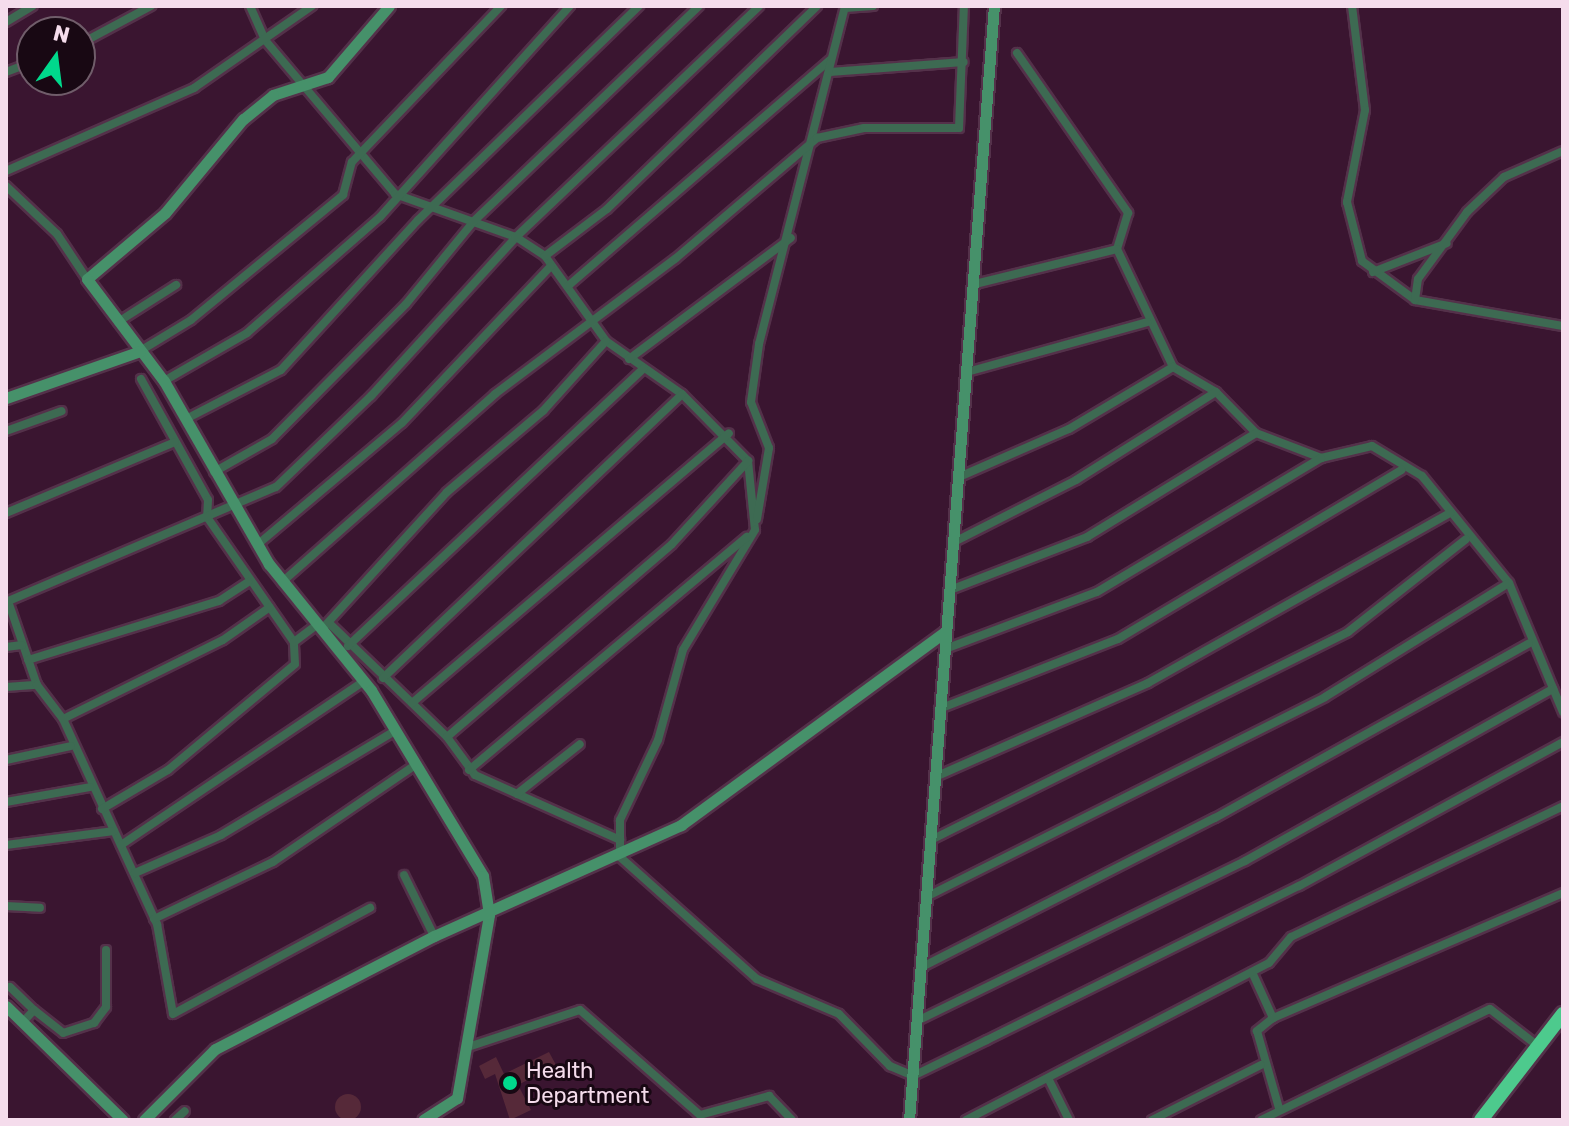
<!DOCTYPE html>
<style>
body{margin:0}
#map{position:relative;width:1569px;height:1126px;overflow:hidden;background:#3a1530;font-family:Rubik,sans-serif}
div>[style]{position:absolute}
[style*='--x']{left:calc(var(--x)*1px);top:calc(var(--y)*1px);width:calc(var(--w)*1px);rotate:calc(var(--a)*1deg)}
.building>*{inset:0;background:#562939}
.round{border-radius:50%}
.roads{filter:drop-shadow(2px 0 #54314a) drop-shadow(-2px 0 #54314a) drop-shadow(0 2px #54314a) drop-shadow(0 -2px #54314a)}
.street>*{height:8px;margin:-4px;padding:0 4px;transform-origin:4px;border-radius:4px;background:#3d6a52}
.secondary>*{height:11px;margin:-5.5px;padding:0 5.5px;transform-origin:5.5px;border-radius:5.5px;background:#46916a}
.highway>*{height:14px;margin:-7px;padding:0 7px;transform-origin:7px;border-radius:7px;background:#4dca8d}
.dots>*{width:22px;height:22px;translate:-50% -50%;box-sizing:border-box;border:4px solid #180813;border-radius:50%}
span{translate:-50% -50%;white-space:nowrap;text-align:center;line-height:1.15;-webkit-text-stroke:6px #180813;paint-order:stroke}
.poi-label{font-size:22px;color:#f5dcec}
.left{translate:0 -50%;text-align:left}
.frame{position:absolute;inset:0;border:8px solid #f5dcec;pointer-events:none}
.north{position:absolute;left:16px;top:16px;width:80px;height:80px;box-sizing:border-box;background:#180813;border:2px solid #705d6a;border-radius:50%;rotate:14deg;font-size:22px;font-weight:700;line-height:32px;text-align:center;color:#f5dcec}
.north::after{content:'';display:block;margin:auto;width:28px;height:36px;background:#00d98c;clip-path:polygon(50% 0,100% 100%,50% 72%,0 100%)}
</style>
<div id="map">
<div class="building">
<div style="clip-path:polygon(549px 1052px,556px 1065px,518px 1085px,531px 1110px,510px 1120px,495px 1074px,485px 1079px,479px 1066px,496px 1057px,504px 1074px)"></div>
<div class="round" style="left:335px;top:1094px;width:26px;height:26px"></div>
</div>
<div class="roads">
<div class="street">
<div style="--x:250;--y:6;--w:37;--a:66"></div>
<div style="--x:265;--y:40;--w:202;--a:49.8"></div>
<div style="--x:395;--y:194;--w:128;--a:19.6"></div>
<div style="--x:516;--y:237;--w:35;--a:33"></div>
<div style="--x:545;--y:256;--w:105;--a:54.3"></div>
<div style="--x:606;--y:341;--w:93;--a:34.9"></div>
<div style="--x:682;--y:394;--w:94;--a:45.4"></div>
<div style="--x:748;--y:461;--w:69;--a:84.2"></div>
<div style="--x:755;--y:530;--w:140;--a:121"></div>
<div style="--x:683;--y:650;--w:93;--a:105.5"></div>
<div style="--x:658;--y:740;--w:89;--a:115.4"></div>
<div style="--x:620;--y:820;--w:37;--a:90"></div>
<div style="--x:620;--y:857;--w:183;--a:41.7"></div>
<div style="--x:757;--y:979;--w:89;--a:23.1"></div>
<div style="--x:839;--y:1014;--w:73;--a:45.6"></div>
<div style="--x:890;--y:1066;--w:25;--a:23"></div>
<div style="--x:913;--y:1076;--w:82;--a:-25.9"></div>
<div style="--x:987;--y:1040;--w:348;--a:-26.3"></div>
<div style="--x:1299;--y:886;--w:301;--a:-28.6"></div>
<div style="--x:1352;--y:6;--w:105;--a:82.9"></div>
<div style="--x:1365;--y:110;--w:94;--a:101.1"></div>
<div style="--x:1347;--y:202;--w:61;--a:75.7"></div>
<div style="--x:1362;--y:261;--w:66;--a:36.3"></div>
<div style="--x:1415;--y:300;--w:150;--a:10"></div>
<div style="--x:845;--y:8;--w:28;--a:-4"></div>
<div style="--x:6;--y:22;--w:31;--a:-31"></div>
<div style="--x:80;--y:44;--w:81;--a:-28.2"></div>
<div style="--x:1017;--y:53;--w:195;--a:55.2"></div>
<div style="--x:1128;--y:213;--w:38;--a:107"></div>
<div style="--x:1117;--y:249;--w:131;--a:64.6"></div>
<div style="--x:1173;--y:367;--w:50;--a:30.2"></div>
<div style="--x:1216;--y:392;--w:57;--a:45.7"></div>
<div style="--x:1256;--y:433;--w:70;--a:21"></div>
<div style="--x:1321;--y:458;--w:52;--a:-13.2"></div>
<div style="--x:1372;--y:446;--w:58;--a:31"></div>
<div style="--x:1422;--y:476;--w:138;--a:50.9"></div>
<div style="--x:1509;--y:583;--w:140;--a:67.3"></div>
<div style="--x:6;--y:72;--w:28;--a:-21"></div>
<div style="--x:830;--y:72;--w:134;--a:-4.3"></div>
<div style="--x:6;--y:171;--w:206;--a:-23.8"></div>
<div style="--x:194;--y:88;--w:144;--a:-34.8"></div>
<div style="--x:6;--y:186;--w:70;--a:43.3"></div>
<div style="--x:57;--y:234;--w:54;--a:56.3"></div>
<div style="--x:545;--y:256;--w:78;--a:-37.2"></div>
<div style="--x:607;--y:209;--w:292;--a:-44"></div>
<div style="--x:1373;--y:272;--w:79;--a:-21.4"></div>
<div style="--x:975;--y:284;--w:146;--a:-13.8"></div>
<div style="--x:568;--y:286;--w:346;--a:-40.8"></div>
<div style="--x:1415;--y:300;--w:21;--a:-82"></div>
<div style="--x:1418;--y:279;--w:83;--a:-53.8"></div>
<div style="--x:1467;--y:212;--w:51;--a:-43.4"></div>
<div style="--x:1504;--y:177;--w:64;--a:-23.8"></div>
<div style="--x:118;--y:322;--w:69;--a:-32.5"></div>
<div style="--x:140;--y:351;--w:60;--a:-31.3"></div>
<div style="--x:191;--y:320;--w:197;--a:-39.4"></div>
<div style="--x:343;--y:195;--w:34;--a:-75"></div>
<div style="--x:352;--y:162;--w:216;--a:-46.3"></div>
<div style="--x:629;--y:359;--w:202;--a:-36.8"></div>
<div style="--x:967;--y:372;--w:187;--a:-15.5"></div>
<div style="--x:141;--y:379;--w:138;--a:61"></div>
<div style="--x:208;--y:500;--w:17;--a:93"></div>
<div style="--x:207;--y:517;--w:152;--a:55.2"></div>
<div style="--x:164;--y:381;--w:96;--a:-30"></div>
<div style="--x:247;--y:333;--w:176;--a:-41.1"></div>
<div style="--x:380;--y:217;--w:284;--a:-48"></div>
<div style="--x:186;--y:419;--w:107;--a:-27.3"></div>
<div style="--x:281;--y:370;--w:203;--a:-47.6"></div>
<div style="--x:418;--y:220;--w:308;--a:-44.1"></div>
<div style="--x:6;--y:431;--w:59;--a:-19.7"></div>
<div style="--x:214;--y:472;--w:67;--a:-29.6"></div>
<div style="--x:272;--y:439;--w:190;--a:-45.2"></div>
<div style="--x:406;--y:304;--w:107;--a:-50.7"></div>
<div style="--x:474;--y:221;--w:311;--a:-43.7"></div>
<div style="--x:959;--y:477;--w:120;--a:-23.6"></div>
<div style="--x:1069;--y:429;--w:121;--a:-30.8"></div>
<div style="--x:6;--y:513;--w:183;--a:-22.8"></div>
<div style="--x:757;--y:519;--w:72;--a:-80.4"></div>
<div style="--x:769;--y:448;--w:49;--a:-111.4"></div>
<div style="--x:751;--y:402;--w:59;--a:-82.1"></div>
<div style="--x:759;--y:344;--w:349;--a:-75.7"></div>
<div style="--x:954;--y:542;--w:137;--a:-26.9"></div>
<div style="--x:1076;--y:480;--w:165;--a:-32.2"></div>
<div style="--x:257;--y:545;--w:189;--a:-40.1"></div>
<div style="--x:402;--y:423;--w:216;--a:-46.5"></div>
<div style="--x:282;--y:582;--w:284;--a:-41.4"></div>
<div style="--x:495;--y:394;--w:225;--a:-36.9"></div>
<div style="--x:675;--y:259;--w:187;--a:-40.4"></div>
<div style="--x:817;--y:138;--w:48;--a:-12"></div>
<div style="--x:864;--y:128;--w:95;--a:0"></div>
<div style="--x:959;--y:128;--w:122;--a:-87.7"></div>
<div style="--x:950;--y:590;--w:147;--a:-21.1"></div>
<div style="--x:1087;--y:537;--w:198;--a:-31.6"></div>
<div style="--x:8;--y:601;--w:89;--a:71"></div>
<div style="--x:6;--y:602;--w:293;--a:-23.1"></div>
<div style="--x:276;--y:487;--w:132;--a:-43.8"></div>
<div style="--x:371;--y:396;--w:215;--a:-47.6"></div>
<div style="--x:516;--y:237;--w:335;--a:-43.5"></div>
<div style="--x:329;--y:623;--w:164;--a:44"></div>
<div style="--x:447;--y:737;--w:47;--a:53.6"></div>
<div style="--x:475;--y:775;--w:159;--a:24.1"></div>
<div style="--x:322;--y:629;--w:185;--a:-47.6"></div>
<div style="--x:447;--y:492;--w:126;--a:-40.2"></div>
<div style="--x:543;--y:411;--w:94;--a:-48"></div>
<div style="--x:348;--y:646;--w:405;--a:-43.2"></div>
<div style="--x:6;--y:647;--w:16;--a:-7"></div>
<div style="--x:945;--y:649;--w:162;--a:-20.6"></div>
<div style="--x:1097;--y:592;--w:261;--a:-30.9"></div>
<div style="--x:28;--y:660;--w:200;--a:-17.2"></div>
<div style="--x:219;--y:601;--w:35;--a:-33"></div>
<div style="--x:383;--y:678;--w:412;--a:-43.5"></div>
<div style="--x:6;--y:687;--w:31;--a:-4"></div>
<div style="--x:37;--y:685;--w:43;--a:52.6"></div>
<div style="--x:63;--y:719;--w:178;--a:-26.3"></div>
<div style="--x:223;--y:640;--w:57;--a:-35.1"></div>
<div style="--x:412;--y:703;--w:416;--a:-40.4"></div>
<div style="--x:939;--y:709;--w:192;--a:-21.4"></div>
<div style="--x:1118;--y:639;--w:330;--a:-30.8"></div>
<div style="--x:63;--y:719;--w:226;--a:65.4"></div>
<div style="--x:157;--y:924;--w:91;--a:79.9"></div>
<div style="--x:173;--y:1014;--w:224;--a:-28.3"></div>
<div style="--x:447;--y:737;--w:296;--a:-40.6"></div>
<div style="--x:672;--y:544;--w:113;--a:-47.5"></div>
<div style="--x:6;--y:760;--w:66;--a:-12.2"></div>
<div style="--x:469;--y:770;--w:363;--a:-40"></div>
<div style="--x:935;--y:777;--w:233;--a:-23.8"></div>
<div style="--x:1148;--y:683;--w:347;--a:-29.4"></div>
<div style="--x:517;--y:794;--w:80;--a:-38.4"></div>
<div style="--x:6;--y:802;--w:85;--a:-10.1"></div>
<div style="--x:102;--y:809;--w:77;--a:-30.6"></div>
<div style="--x:168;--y:770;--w:165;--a:-39.8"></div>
<div style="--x:295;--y:664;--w:22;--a:-93"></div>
<div style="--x:294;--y:642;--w:30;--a:-37"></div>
<div style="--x:931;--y:840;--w:466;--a:-26.5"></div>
<div style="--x:1348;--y:632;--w:150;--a:-38.2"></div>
<div style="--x:6;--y:845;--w:109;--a:-7.4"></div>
<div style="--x:121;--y:845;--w:293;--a:-34"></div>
<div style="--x:135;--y:873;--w:94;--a:-23.8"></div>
<div style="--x:221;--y:835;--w:203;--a:-30.9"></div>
<div style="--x:404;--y:875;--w:68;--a:63.8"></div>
<div style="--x:926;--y:897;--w:446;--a:-26.6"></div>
<div style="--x:1325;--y:697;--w:216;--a:-31.8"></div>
<div style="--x:6;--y:906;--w:34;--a:3"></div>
<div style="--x:154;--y:919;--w:132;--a:-25.6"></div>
<div style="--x:273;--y:862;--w:172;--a:-34.3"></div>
<div style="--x:922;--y:967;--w:329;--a:-27"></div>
<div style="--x:1215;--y:818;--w:359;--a:-29.1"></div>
<div style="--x:1252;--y:972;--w:51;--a:65.5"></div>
<div style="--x:1273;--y:1018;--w:21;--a:141"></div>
<div style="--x:1257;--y:1031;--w:80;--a:74.1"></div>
<div style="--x:10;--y:987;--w:33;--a:44"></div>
<div style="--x:34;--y:1010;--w:16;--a:133"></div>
<div style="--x:34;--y:1010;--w:37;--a:38"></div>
<div style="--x:63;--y:1033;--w:33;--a:-18"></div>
<div style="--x:94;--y:1023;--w:20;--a:-53"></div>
<div style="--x:106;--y:1007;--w:57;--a:-90"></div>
<div style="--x:1273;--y:1018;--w:316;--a:-23.3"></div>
<div style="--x:917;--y:1021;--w:365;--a:-26"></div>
<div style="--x:1245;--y:861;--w:353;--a:-29.2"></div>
<div style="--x:465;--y:1048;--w:121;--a:-18.3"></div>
<div style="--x:580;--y:1010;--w:159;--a:41.2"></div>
<div style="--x:700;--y:1115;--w:72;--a:-15.4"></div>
<div style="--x:769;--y:1096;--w:33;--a:46"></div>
<div style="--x:1048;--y:1078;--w:47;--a:63.4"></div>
<div style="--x:175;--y:1120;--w:13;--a:-42"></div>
<div style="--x:966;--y:1120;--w:341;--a:-27.4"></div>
<div style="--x:1269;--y:963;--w:34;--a:-50"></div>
<div style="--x:1291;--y:937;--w:302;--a:-25.7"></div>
<div style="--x:1152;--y:1120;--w:122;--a:-26.8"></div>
<div style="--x:1261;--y:1120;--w:254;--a:-25.9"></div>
<div style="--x:1490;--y:1009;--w:61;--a:37.6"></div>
</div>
<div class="secondary">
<div style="--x:389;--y:6;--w:94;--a:130.7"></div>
<div style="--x:328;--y:77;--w:58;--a:161.9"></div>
<div style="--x:273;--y:95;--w:38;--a:141"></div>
<div style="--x:243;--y:119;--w:122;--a:129.7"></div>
<div style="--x:165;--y:213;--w:102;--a:139.8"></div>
<div style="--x:87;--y:279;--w:128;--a:53"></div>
<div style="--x:164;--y:381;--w:211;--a:60.2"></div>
<div style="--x:269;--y:564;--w:162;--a:51"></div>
<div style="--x:371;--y:690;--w:217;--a:58.9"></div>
<div style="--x:483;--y:876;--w:39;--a:81"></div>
<div style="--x:489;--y:915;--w:186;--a:99.9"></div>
<div style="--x:457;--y:1098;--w:40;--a:147.1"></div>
<div style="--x:6;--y:398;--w:142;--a:-19.3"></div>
<div style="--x:6;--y:1006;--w:163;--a:44.3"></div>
<div style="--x:144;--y:1120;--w:100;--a:-45"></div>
<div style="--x:215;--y:1049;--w:246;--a:-27.3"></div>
<div style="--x:434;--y:936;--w:271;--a:-24.2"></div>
<div style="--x:681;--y:825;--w:328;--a:-36.2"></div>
<div style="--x:909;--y:1120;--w:1117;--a:-85.64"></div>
</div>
<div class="highway">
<div style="--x:1481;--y:1120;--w:134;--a:-52.3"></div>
</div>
</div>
<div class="dots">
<div style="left:510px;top:1083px;background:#00d98c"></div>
</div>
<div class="poi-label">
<span class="left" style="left:526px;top:1083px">Health<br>Department</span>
</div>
<div class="frame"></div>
<div class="north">N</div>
</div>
